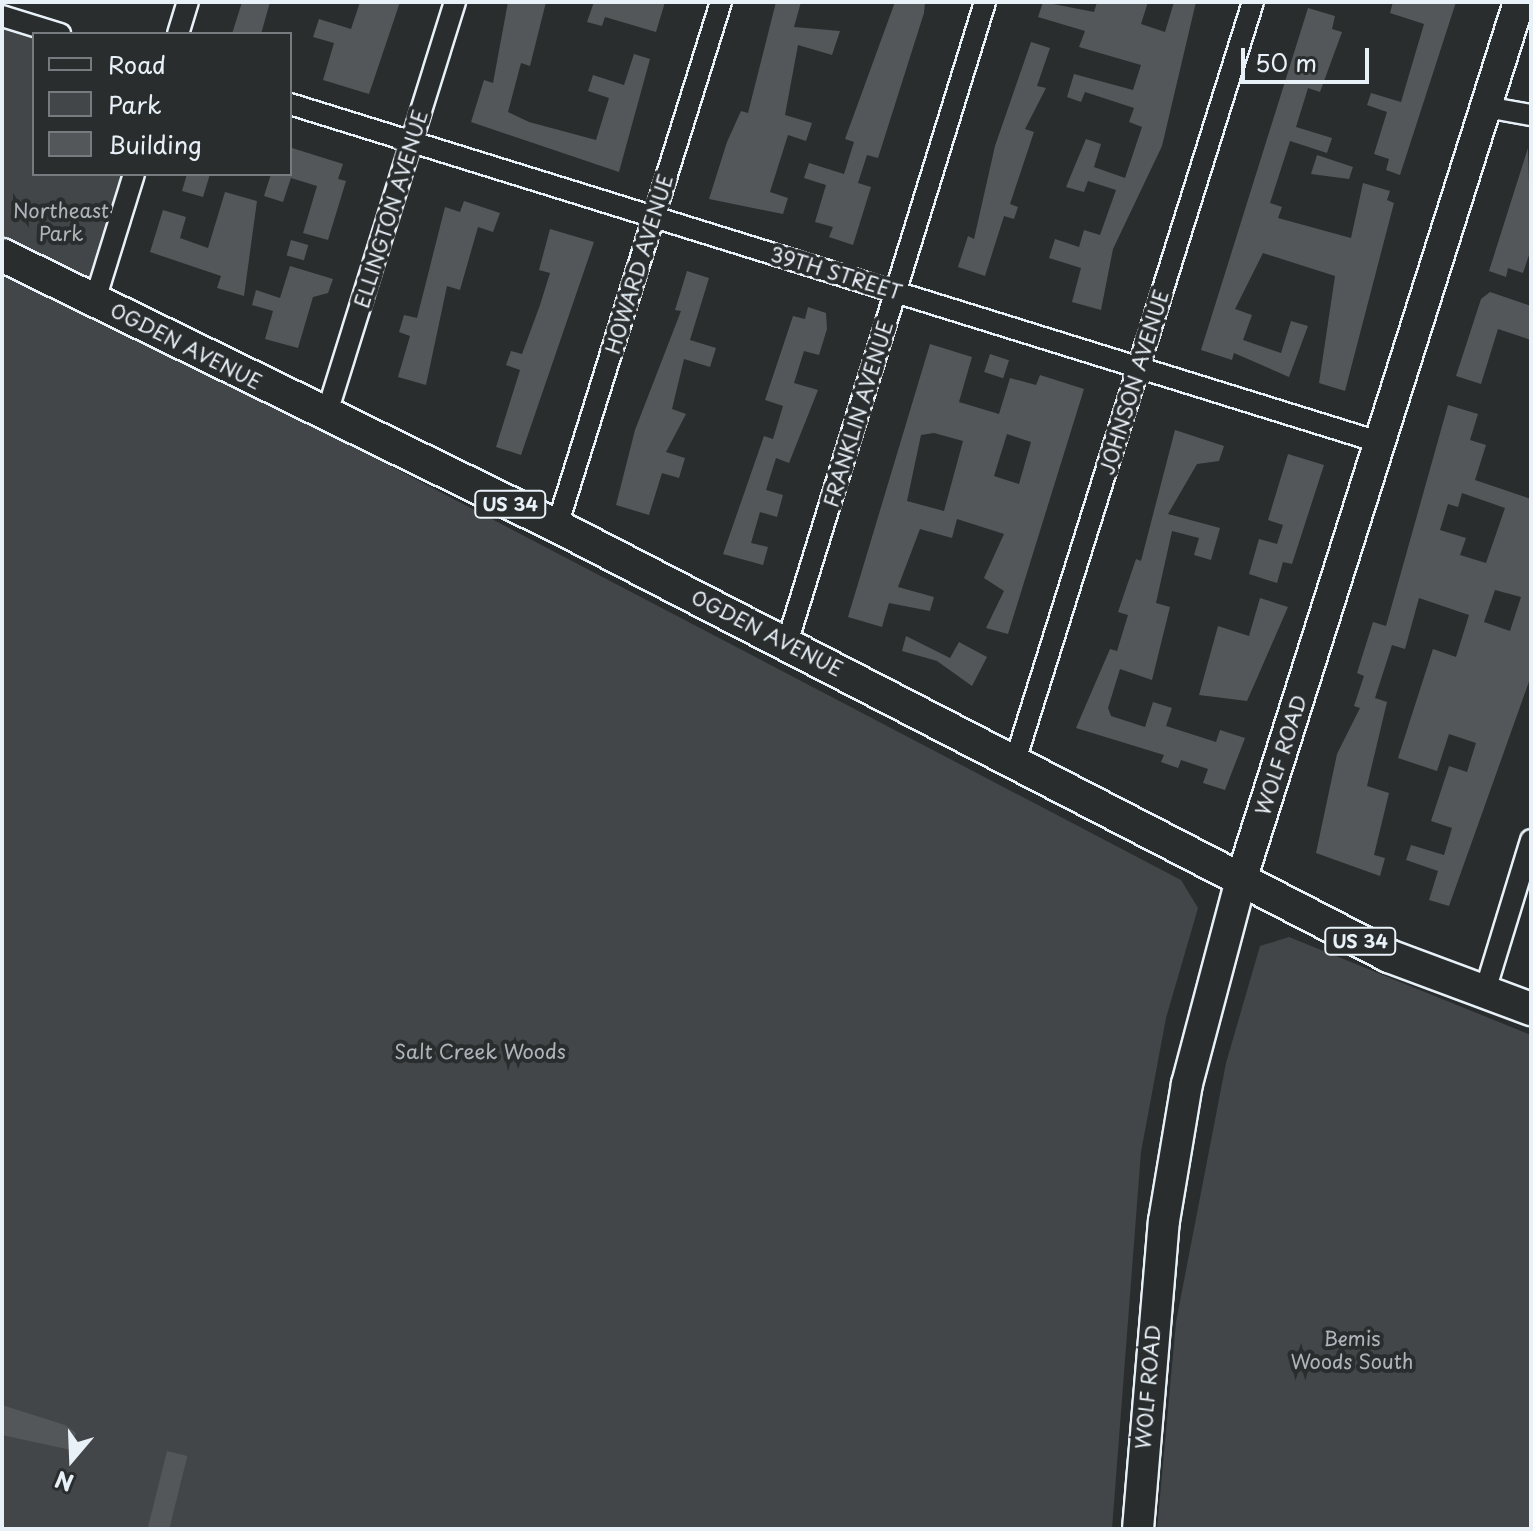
<!DOCTYPE html>
<style>
body{margin:0}
#map{position:relative;width:1533px;height:1531px;overflow:hidden;background:#2a2d2e;font-family:"Playpen Sans",sans-serif}
div>[style]{position:absolute}
[style*='--x']{left:calc(var(--x)*1px);top:calc(var(--y)*1px);width:calc(var(--w)*1px);rotate:calc(var(--a)*1deg)}
.green>*{inset:0;background:#424648}
.building>*{inset:0;background:#535759;transform-origin:0 0}
.roads{filter:drop-shadow(2px 0 #e8f1f8) drop-shadow(-2px 0 #e8f1f8) drop-shadow(0 2px #e8f1f8) drop-shadow(0 -2px #e8f1f8)}
.minor>*{height:20px;margin:-10px;padding:0 10px;transform-origin:10px;border-radius:10px;background:#2a2d2e}
.secondary>*{height:30px;margin:-15px;padding:0 15px;transform-origin:15px;border-radius:15px;background:#2a2d2e}
.primary>*{height:32px;margin:-16px;padding:0 16px;transform-origin:16px;border-radius:16px;background:#2a2d2e}
span{translate:-50% -50%;white-space:nowrap;text-align:center;line-height:1.15;-webkit-text-stroke:8px #2a2d2e;paint-order:stroke}
.shield-label span{padding:2px 6px;background:#2a2d2e;border:2px solid;border-radius:6px;-webkit-text-stroke-width:0}
.shield-label{font-size:18px;color:#e8f1f8;font-weight:700}
.street-label{font-size:20px;color:#e8f1f8}
.park-label{font-size:20px;color:#aeb5ba}
.frame{position:absolute;inset:0;border:4px solid #e8f1f8;pointer-events:none}
.legend{position:absolute;left:32px;top:32px;width:260px;height:144px;box-sizing:border-box;background:#2a2d2e;border:2px solid #767b7f;margin:0;padding:10px 14px;list-style:none;font-size:24px;color:#e8f1f8}
.legend li{display:flex;align-items:center;gap:16px;height:40px}
.legend b{width:40px;border:2px solid #767b7f}
.north{position:absolute;left:32px;top:1419px;width:80px;height:80px;-webkit-text-stroke:6px #2a2d2e;paint-order:stroke;rotate:199deg;font-size:22px;font-weight:700;line-height:32px;text-align:center;color:#e8f1f8}
.north::after{content:'';display:block;margin:auto;width:28px;height:36px;background:#e8f1f8;clip-path:polygon(50% 0,100% 100%,50% 72%,0 100%)}
.scale{position:absolute;left:1241px;top:48px;width:128px;height:36px;box-sizing:border-box;border:4px solid #e8f1f8;border-top:0;padding-left:10px;font-size:24px;line-height:28px;white-space:nowrap;color:#e8f1f8;-webkit-text-stroke:6px #2a2d2e;paint-order:stroke}
</style>
<div id="map">
<div class="green">
<div style="clip-path:polygon(2px 21px,34px 34px,34px 174px,126px 174px,89px 288px,2px 247px)"></div>
<div style="clip-path:polygon(2px 274px,318px 428px,1181px 880px,1198px 908px,1166px 1018px,1141px 1152px,1112px 1529px,2px 1529px)"></div>
<div style="clip-path:polygon(1289px 937px,1531px 1035px,1531px 1529px,1157px 1529px,1176px 1322px,1226px 1063px,1260px 946px)"></div>
</div>
<div class="building">
<div style="clip-path:polygon(242px 2px,270px 2px,261px 34px,232px 34px)"></div>
<div style="clip-path:polygon(360px 2px,400px 2px,369px 94px,323px 80px,334px 43px,313px 37px,319px 19px,351px 29px)"></div>
<div style="clip-path:polygon(508px 2px,546px 2px,530px 66px,521px 63px,508px 112px,529px 122px,596px 140px,609px 98px,588px 91px,593px 75px,624px 85px,634px 54px,650px 59px,619px 172px,471px 122px,484px 80px,493px 83px)"></div>
<div style="clip-path:polygon(594px 2px,665px 2px,656px 32px,605px 17px,602px 26px,587px 22px)"></div>
<div style="clip-path:polygon(776px 2px,801px 2px,794px 27px,840px 31px,832px 55px,798px 45px,785px 115px,812px 123px,806px 141px,788px 135px,770px 192px,788px 198px,783px 214px,709px 199px,727px 142px,741px 111px,748px 113px)"></div>
<div style="clip-path:polygon(895px 2px,925px 2px,924px 13px,878px 158px,867px 155px,858px 183px,871px 187px,853px 245px,829px 237px,833px 227px,815px 222px,826px 185px,804px 178px,809px 163px,844px 174px,854px 142px,845px 139px)"></div>
<div style="clip-path:polygon(1043px 2px,1094px 12px,1097px 2px,1148px 2px,1141px 24px,1165px 32px,1174px 2px,1196px 2px,1162px 146px,1113px 249px,1101px 310px,1072px 302px,1081px 268px,1049px 258px,1055px 239px,1079px 247px,1084px 230px,1100px 235px,1116px 190px,1088px 181px,1084px 192px,1066px 187px,1086px 139px,1101px 144px,1094px 167px,1125px 178px,1142px 127px,1129px 122px,1134px 108px,1085px 92px,1081px 102px,1067px 97px,1074px 74px,1133px 90px,1141px 65px,1079px 47px,1085px 31px,1038px 17px)"></div>
<div style="clip-path:polygon(1393px 2px,1456px 2px,1400px 175px,1386px 170px,1389px 159px,1374px 154px,1387px 112px,1367px 105px,1371px 93px,1401px 102px,1424px 24px,1390px 13px)"></div>
<div style="clip-path:polygon(1308px 8px,1335px 16px,1332px 29px,1342px 32px,1320px 92px,1308px 88px,1296px 127px,1332px 138px,1327px 153px,1290px 141px,1270px 203px,1282px 207px,1278px 218px,1351px 238px,1363px 183px,1390px 191px,1387px 200px,1394px 203px,1345px 391px,1319px 383px,1335px 276px,1263px 253px,1235px 309px,1252px 315px,1243px 340px,1281px 353px,1291px 321px,1308px 326px,1289px 377px,1234px 353px,1232px 360px,1201px 350px)"></div>
<div style="clip-path:polygon(1031px 42px,1050px 48px,1037px 86px,1046px 88px,1025px 129px,1034px 132px,1010px 204px,1018px 207px,1014px 219px,1004px 216px,985px 276px,958px 267px,968px 236px,974px 239px,995px 146px)"></div>
<div style="clip-path:polygon(292px 148px,343px 164px,338px 179px,346px 181px,328px 240px,303px 233px,317px 186px,291px 178px,283px 202px,264px 196px,271px 174px,290px 174px)"></div>
<div style="clip-path:polygon(1528px 148px,1531px 249px,1523px 273px,1508px 268px,1506px 277px,1489px 271px)"></div>
<div style="clip-path:polygon(1317px 155px,1353px 167px,1349px 179px,1311px 174px)"></div>
<div style="clip-path:polygon(187px 174px,210px 174px,203px 197px,182px 191px)"></div>
<div style="clip-path:polygon(225px 192px,257px 201px,244px 296px,217px 288px,221px 276px,150px 252px,163px 210px,186px 217px,180px 238px,208px 248px)"></div>
<div style="clip-path:polygon(464px 201px,500px 213px,493px 232px,478px 227px,460px 290px,447px 286px,426px 385px,398px 377px,410px 336px,399px 332px,404px 315px,417px 318px,445px 207px,460px 212px)"></div>
<div style="clip-path:polygon(550px 229px,594px 242px,521px 455px,496px 447px,520px 370px,506px 365px,511px 351px,522px 354px,540px 305px,550px 273px,539px 270px)"></div>
<div style="left:291px;top:240px;width:18px;height:16px;rotate:16deg"></div>
<div style="clip-path:polygon(290px 266px,333px 279px,328px 293px,313px 297px,298px 348px,265px 339px,273px 311px,252px 305px,256px 290px,280px 298px)"></div>
<div style="clip-path:polygon(687px 271px,709px 278px,690px 340px,716px 348px,710px 367px,684px 359px,672px 409px,686px 414px,666px 452px,685px 458px,679px 478px,662px 473px,649px 515px,616px 505px,635px 430px,681px 311px,675px 310px)"></div>
<div style="clip-path:polygon(1490px 292px,1531px 306px,1531px 340px,1498px 329px,1481px 384px,1456px 376px,1481px 299px)"></div>
<div style="clip-path:polygon(808px 307px,826px 313px,827px 329px,819px 355px,804px 351px,794px 383px,818px 390px,789px 463px,776px 458px,766px 490px,783px 495px,777px 517px,760px 512px,751px 543px,768px 547px,763px 565px,723px 554px,764px 436px,773px 439px,783px 406px,765px 400px,793px 316px,805px 319px)"></div>
<div style="clip-path:polygon(evenodd,930px 344px,972px 357px,959px 402px,999px 414px,1010px 378px,1036px 385px,1040px 375px,1084px 389px,1008px 634px,986px 628px,1004px 591px,984px 578px,1004px 534px,957px 519px,952px 538px,920px 529px,898px 587px,934px 597px,930px 611px,889px 603px,882px 627px,848px 617px,930px 344px,934px 433px,963px 441px,944px 511px,907px 501px,921px 435px,934px 433px,930px 344px,1007px 434px,1031px 442px,1019px 484px,994px 476px,1007px 434px)"></div>
<div style="left:990px;top:354px;width:20px;height:19px;rotate:18deg"></div>
<div style="clip-path:polygon(evenodd,1448px 405px,1478px 414px,1470px 440px,1486px 445px,1475px 480px,1531px 499px,1531px 676px,1449px 906px,1429px 900px,1438px 871px,1406px 860px,1411px 845px,1444px 855px,1452px 828px,1431px 821px,1449px 766px,1467px 772px,1476px 743px,1449px 734px,1437px 771px,1398px 758px,1433px 649px,1456px 657px,1469px 615px,1419px 598px,1405px 649px,1392px 645px,1375px 698px,1387px 702px,1367px 786px,1389px 793px,1374px 855px,1385px 858px,1380px 876px,1316px 853px,1337px 754px,1360px 708px,1354px 706px,1364px 676px,1357px 673px,1373px 622px,1386px 626px,1448px 405px,1462px 493px,1505px 508px,1486px 563px,1460px 555px,1466px 538px,1440px 530px,1448px 504px,1458px 507px,1462px 493px,1448px 405px,1495px 590px,1521px 597px,1510px 631px,1484px 622px,1495px 590px)"></div>
<div style="clip-path:polygon(1175px 430px,1224px 446px,1219px 461px,1197px 464px,1168px 514px,1220px 528px,1211px 560px,1194px 555px,1199px 538px,1172px 531px,1156px 603px,1170px 607px,1152px 680px,1120px 669px,1108px 708px,1111px 716px,1145px 727px,1153px 702px,1172px 708px,1166px 726px,1216px 742px,1220px 730px,1245px 738px,1225px 790px,1203px 783px,1208px 769px,1181px 760px,1178px 768px,1161px 762px,1164px 755px,1076px 728px,1110px 649px,1117px 651px,1128px 615px,1118px 612px,1136px 559px,1141px 561px)"></div>
<div style="clip-path:polygon(1288px 454px,1324px 465px,1292px 564px,1283px 562px,1277px 583px,1249px 574px,1259px 539px,1277px 544px,1283px 525px,1268px 520px)"></div>
<div style="clip-path:polygon(1260px 598px,1288px 607px,1247px 701px,1199px 695px,1218px 626px,1249px 636px)"></div>
<div style="clip-path:polygon(906px 636px,950px 658px,959px 642px,987px 657px,972px 686px,937px 661px,902px 651px)"></div>
<div style="clip-path:polygon(2px 1405px,65px 1425px,76px 1433px,71px 1450px,2px 1435px)"></div>
<div style="left:167px;top:1451px;width:21px;height:82px;rotate:14deg"></div>
</div>
<div class="roads">
<div class="minor">
<div style="--x:2;--y:16;--w:61;--a:17.2"></div>
<div style="--x:178;--y:34;--w:34;--a:-73"></div>
<div style="--x:290;--y:104;--w:1143;--a:17.25"></div>
<div style="--x:1486;--y:107;--w:46;--a:10.1"></div>
<div style="--x:95;--y:300;--w:132;--a:-72.8"></div>
<div style="--x:326;--y:416;--w:434;--a:-72.7"></div>
<div style="--x:557;--y:526;--w:549;--a:-72.62"></div>
<div style="--x:787;--y:643;--w:671;--a:-72.83"></div>
<div style="--x:1015;--y:761;--w:795;--a:-72.59"></div>
<div style="--x:1484;--y:994;--w:161;--a:-73"></div>
</div>
<div class="secondary">
<div style="--x:1138;--y:1529;--w:309;--a:-85.2"></div>
<div style="--x:1164;--y:1221;--w:139;--a:-80.5"></div>
<div style="--x:1187;--y:1084;--w:211;--a:-75.2"></div>
<div style="--x:1241;--y:880;--w:921;--a:-72.43"></div>
</div>
<div class="primary">
<div style="--x:2;--y:255;--w:618;--a:26.03"></div>
<div style="--x:557;--y:526;--w:937;--a:27.33"></div>
<div style="--x:1389;--y:956;--w:152;--a:20.5"></div>
</div>
</div>
<div class="shield-label">
<span style="left:510px;top:504px">US 34</span>
<span style="left:1360px;top:941px">US 34</span>
</div>
<div class="street-label">
<span style="left:391px;top:209px;rotate:-73deg">ELLINGTON AVENUE</span>
<span style="left:639px;top:264px;rotate:-73deg">HOWARD AVENUE</span>
<span style="left:836px;top:273px;rotate:17deg">39TH STREET</span>
<span style="left:186px;top:346px;rotate:27deg">OGDEN AVENUE</span>
<span style="left:1134px;top:382px;rotate:-73deg">JOHNSON AVENUE</span>
<span style="left:858px;top:414px;rotate:-73deg">FRANKLIN AVENUE</span>
<span style="left:767px;top:633px;rotate:27deg">OGDEN AVENUE</span>
<span style="left:1281px;top:755px;rotate:-72deg">WOLF ROAD</span>
<span style="left:1148px;top:1387px;rotate:-85deg">WOLF ROAD</span>
</div>
<div class="park-label">
<span style="left:61px;top:222px">Northeast<br>Park</span>
<span style="left:480px;top:1051px">Salt Creek Woods</span>
<span style="left:1352px;top:1350px">Bemis<br>Woods South</span>
</div>
<div class="frame"></div>
<ul class="legend">
<li><b style="height:10px;background:#2a2d2e"></b>Road</li>
<li><b style="height:22px;background:#424648"></b>Park</li>
<li><b style="height:22px;background:#535759"></b>Building</li>
</ul>
<div class="north">N</div>
<div class="scale">50 m</div>
</div>
